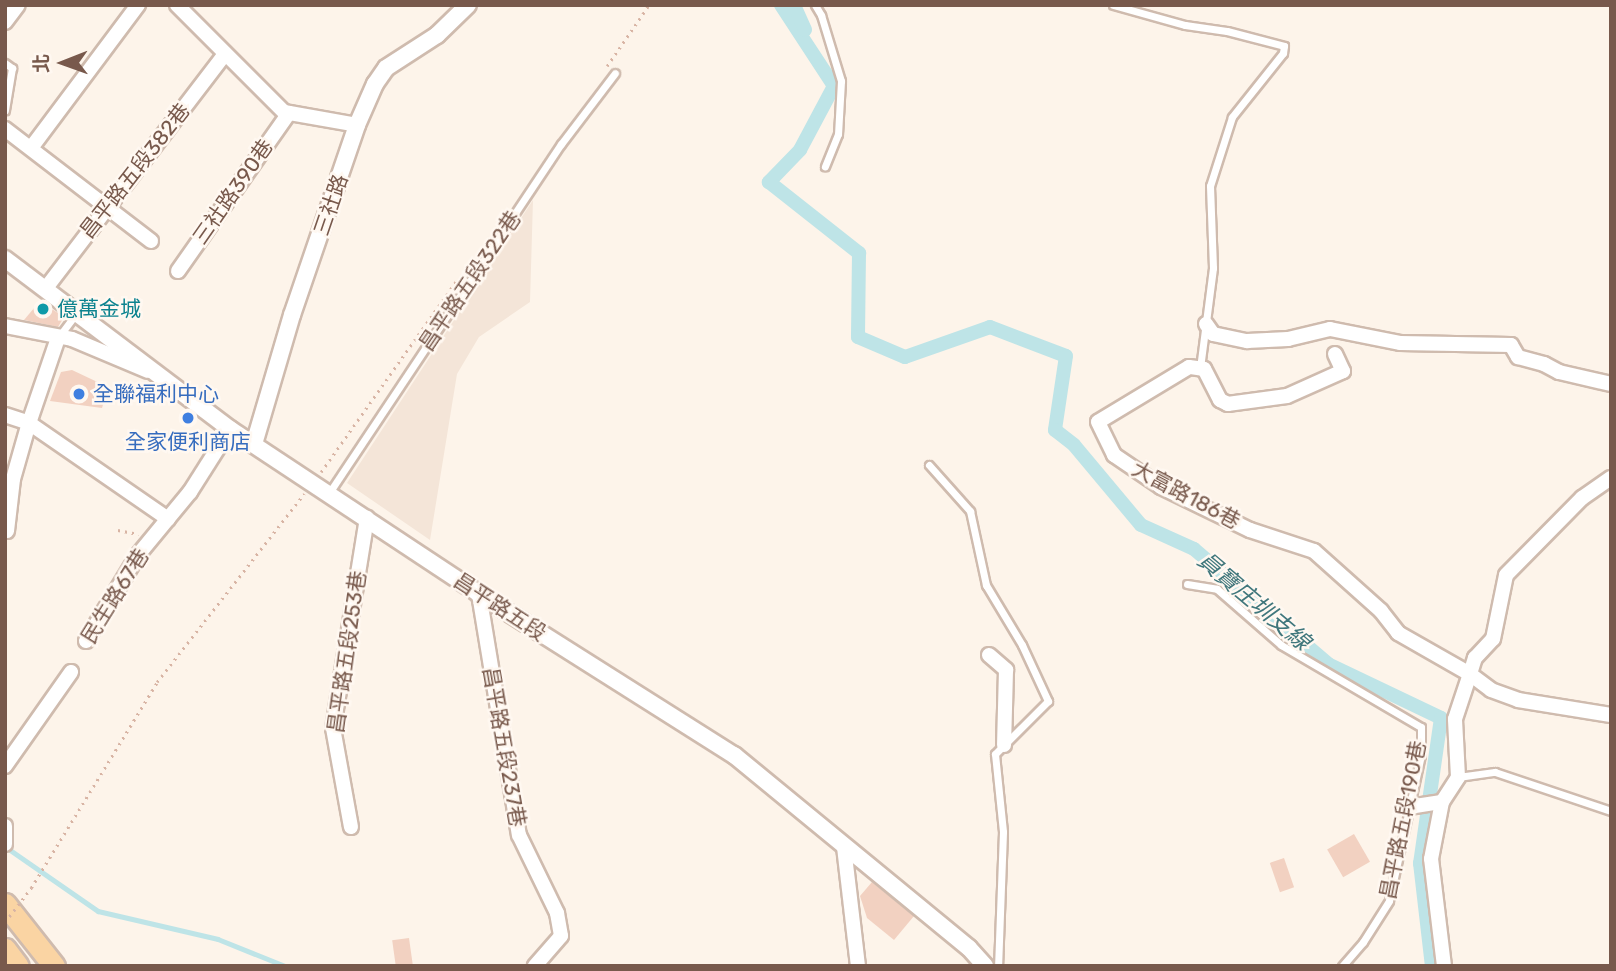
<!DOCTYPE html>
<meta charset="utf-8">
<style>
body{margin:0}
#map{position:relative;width:1616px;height:971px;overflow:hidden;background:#fdf4ea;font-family:Rubik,"Noto Sans TC",sans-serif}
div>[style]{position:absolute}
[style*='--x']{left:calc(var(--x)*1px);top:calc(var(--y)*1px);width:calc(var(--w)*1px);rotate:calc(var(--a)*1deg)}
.residential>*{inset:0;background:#f4e5d8}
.stream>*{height:4.5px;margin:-2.25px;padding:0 2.25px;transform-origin:2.25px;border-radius:2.25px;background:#bee4e7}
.canal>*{height:14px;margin:-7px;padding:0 7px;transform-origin:7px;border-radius:7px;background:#bee4e7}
.building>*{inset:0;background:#f2d1c1;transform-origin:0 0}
.path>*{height:2.5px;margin-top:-1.25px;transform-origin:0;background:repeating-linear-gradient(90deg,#d8b4a4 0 2px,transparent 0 7px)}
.roads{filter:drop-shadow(2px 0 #cfbbae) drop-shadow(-2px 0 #cfbbae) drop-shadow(0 2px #cfbbae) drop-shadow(0 -2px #cfbbae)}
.service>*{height:7px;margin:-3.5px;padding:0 3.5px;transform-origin:3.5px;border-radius:3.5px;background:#fff}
.minor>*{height:14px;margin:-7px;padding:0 7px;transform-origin:7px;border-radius:7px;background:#fff}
.tertiary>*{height:16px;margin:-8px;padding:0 8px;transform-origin:8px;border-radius:8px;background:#fff}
.primary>*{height:21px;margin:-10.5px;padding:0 10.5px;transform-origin:10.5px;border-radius:10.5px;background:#fad4a3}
.path-bridge>*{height:2.5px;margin-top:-1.25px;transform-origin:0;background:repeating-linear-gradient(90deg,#d8b4a4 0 2px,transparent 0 7px)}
.dots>*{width:19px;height:19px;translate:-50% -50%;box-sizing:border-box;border:4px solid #fff8f1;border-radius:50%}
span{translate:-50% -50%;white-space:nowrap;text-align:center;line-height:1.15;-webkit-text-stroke:5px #fff8f1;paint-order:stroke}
.street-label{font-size:21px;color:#78594c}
.culture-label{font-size:21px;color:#0d838f}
.left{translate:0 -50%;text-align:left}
.shop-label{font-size:21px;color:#366cbe}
.water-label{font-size:23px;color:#40777c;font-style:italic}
.frame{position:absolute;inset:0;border:7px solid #78594c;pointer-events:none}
.north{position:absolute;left:28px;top:28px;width:70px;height:70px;-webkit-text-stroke:5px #fff8f1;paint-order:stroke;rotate:269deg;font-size:19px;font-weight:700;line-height:28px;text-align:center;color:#78594c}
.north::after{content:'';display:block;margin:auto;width:24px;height:32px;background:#78594c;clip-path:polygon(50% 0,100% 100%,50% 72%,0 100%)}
</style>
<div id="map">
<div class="residential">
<div style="clip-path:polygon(533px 200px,530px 302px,479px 337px,457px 374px,430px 540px,347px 483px)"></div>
</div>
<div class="stream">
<div style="--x:6;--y:847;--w:112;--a:34.8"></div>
<div style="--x:98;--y:911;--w:123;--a:13.1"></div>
<div style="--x:218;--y:939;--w:72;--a:21.9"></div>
</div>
<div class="canal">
<div style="--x:781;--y:5;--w:97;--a:56.8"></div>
<div style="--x:834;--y:86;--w:72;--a:118"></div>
<div style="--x:800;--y:150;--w:45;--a:134.1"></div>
<div style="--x:769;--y:182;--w:115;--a:38.3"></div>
<div style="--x:859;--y:253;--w:84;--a:90.7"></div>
<div style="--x:858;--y:337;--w:51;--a:23.1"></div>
<div style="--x:905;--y:357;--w:90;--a:-19.4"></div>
<div style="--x:990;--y:327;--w:81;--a:20.9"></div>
<div style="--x:1066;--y:356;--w:75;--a:98.5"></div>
<div style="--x:1055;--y:430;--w:24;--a:38"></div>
<div style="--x:1074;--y:445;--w:104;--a:50.1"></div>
<div style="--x:1141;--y:525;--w:58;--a:24.4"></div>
<div style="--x:1194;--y:549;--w:177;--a:40.6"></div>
<div style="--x:1328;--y:664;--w:125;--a:25.5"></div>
<div style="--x:1441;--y:718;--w:147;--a:98.2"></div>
<div style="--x:1420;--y:863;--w:104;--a:83.4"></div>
<div style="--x:794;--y:5;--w:27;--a:66"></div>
</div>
<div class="building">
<div style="clip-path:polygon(40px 301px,64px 317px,58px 327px,24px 320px)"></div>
<div style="clip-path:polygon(72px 370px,108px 387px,102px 408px,50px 401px,61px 372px)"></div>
<div style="left:1354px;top:834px;width:32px;height:31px;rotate:60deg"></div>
<div style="left:1284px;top:858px;width:31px;height:15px;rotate:71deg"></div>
<div style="clip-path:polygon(872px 882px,914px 916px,894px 940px,867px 918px,860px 896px)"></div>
<div style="left:409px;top:938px;width:28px;height:17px;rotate:82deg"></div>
</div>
<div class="path">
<div style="--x:607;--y:66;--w:74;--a:-55.5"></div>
<div style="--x:321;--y:472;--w:235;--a:-54.7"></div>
<div style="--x:118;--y:530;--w:21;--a:11"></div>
<div style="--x:157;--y:682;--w:239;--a:-52"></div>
</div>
<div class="roads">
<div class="service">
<div style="--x:815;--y:5;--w:12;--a:59"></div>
<div style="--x:821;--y:15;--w:69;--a:73.1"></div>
<div style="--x:841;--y:81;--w:53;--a:93.2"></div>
<div style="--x:838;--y:134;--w:35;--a:112"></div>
<div style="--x:1113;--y:5;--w:75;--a:15.5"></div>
<div style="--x:1185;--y:25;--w:42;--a:8.1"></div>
<div style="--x:1227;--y:31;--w:59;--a:14.7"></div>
<div style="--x:1284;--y:46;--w:7;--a:98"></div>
<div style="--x:1283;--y:53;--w:82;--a:128.6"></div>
<div style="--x:1232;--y:117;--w:72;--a:107.7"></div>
<div style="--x:1210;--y:186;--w:82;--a:87.9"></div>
<div style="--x:1213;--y:268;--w:101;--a:97.4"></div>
<div style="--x:5;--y:63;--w:9;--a:36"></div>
<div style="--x:12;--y:68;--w:43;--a:99.5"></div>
<div style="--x:60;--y:335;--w:26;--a:-53"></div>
<div style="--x:929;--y:465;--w:62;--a:48.3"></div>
<div style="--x:970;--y:511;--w:76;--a:77.8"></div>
<div style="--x:986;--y:585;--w:70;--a:59"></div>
<div style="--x:1022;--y:645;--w:62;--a:65.1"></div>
<div style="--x:1048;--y:701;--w:75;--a:135"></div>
<div style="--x:995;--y:754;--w:78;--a:84.1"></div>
<div style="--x:1003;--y:832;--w:134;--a:92.1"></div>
<div style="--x:329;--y:493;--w:419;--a:-56.4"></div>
<div style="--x:561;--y:144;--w:89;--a:-52.7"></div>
<div style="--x:1187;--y:584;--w:30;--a:9"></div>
<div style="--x:1217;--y:589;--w:85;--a:41.2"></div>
<div style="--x:1281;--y:645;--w:162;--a:30.4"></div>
<div style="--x:1421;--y:727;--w:28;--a:90"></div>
<div style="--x:1421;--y:755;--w:149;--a:102.4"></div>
<div style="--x:1389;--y:901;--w:49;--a:122.4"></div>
<div style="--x:1363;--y:942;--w:32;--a:131"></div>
<div style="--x:1458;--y:777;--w:37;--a:-8"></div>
<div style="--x:1495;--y:772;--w:122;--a:18.6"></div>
</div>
<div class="minor">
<div style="--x:177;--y:5;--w:151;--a:45"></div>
<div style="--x:284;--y:112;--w:74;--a:10.1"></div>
<div style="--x:5;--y:22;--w:21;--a:-53"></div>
<div style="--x:5;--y:129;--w:184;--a:37.5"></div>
<div style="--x:31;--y:148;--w:179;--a:-53.2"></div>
<div style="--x:178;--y:271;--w:193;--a:-54.9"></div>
<div style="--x:46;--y:288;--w:295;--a:-52.6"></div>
<div style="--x:1206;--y:324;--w:12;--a:55"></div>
<div style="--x:1213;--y:334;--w:35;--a:12"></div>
<div style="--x:1247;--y:341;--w:41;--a:-2.8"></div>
<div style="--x:1288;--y:339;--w:43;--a:-13.4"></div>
<div style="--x:1330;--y:329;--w:71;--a:11.3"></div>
<div style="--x:1400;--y:343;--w:111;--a:1"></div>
<div style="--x:1511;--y:345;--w:14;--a:60"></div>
<div style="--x:1518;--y:357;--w:27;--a:15"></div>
<div style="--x:1544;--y:364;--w:17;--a:28"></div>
<div style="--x:1559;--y:372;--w:53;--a:13"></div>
<div style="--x:5;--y:326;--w:68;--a:11"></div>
<div style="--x:72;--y:339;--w:82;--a:22.8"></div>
<div style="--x:1335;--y:354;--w:19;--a:65"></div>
<div style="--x:1343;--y:371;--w:61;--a:155.9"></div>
<div style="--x:1287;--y:396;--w:60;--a:172.3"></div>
<div style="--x:1228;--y:404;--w:9;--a:-153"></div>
<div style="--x:1220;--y:400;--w:35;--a:-117"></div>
<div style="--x:1204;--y:369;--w:15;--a:-172"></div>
<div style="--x:1189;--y:367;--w:106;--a:148.9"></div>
<div style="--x:1098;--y:422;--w:37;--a:64"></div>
<div style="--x:1114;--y:455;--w:57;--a:34.2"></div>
<div style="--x:1161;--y:487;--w:99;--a:25.8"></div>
<div style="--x:1250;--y:530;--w:67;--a:18.2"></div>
<div style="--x:1314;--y:551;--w:90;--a:41.8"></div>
<div style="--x:1381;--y:611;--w:28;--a:52"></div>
<div style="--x:1398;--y:633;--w:83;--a:29.7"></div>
<div style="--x:1470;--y:674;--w:17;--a:-73"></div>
<div style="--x:1475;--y:658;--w:26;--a:-47"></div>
<div style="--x:1493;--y:639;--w:65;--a:-78.5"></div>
<div style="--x:1506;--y:575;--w:108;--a:-45.4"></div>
<div style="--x:1582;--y:498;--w:35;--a:-35"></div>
<div style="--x:5;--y:415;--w:25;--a:18"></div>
<div style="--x:29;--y:423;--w:169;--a:34.6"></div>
<div style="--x:7;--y:531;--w:52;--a:-83.4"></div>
<div style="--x:13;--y:479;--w:58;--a:-74.1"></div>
<div style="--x:29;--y:423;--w:90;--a:-71.2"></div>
<div style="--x:479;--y:594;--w:244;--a:80.6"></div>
<div style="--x:519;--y:835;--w:87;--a:64"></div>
<div style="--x:557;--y:913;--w:23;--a:80"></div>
<div style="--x:561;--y:936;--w:40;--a:131"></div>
<div style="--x:86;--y:641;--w:100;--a:-58.8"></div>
<div style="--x:138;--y:555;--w:82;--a:-50.5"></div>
<div style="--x:190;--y:492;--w:75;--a:-57.6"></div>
<div style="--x:989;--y:655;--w:23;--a:41"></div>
<div style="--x:1006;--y:670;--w:75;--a:91.5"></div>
<div style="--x:5;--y:766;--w:115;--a:-54.9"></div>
<div style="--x:1409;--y:807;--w:33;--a:-9"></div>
<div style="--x:5;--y:826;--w:18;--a:90"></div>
<div style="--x:351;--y:827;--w:101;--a:-100.3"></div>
<div style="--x:333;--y:728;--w:213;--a:-80.8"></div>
<div style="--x:844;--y:847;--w:120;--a:83.3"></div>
<div style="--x:1444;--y:966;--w:108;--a:-96.9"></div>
<div style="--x:1431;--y:859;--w:58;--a:-79.1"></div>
<div style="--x:1442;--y:802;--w:30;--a:-57"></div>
<div style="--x:1458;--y:777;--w:58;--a:-93"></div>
<div style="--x:1455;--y:719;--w:47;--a:-71.6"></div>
<div style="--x:1470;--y:674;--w:26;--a:37"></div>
<div style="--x:1491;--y:690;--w:29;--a:20"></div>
<div style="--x:1518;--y:700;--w:94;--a:9.2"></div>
</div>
<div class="tertiary">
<div style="--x:5;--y:259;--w:282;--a:37.1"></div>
<div style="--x:230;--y:429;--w:299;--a:33.5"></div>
<div style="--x:479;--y:594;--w:302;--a:32.3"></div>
<div style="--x:734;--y:755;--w:304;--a:39.4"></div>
<div style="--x:969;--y:948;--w:24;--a:48"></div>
<div style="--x:254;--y:444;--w:134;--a:-73.6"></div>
<div style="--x:292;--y:315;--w:201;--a:-71.1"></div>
<div style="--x:357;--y:125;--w:45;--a:-66.3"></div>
<div style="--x:375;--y:84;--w:19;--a:-55"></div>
<div style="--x:386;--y:68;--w:61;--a:-32.9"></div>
<div style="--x:437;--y:35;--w:43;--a:-44.1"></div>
</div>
<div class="primary">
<div style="--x:5;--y:904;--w:79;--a:51.7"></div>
<div style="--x:5;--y:949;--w:21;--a:53"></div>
</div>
</div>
<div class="path-bridge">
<div style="--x:5;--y:922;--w:43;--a:-52.6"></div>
<div style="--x:31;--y:888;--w:241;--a:-58.5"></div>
</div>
<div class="dots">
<div style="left:43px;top:309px;background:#0f9aa8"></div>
<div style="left:79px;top:394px;background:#3f7fe0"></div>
<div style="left:188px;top:418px;background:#3f7fe0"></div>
</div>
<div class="street-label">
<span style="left:135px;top:171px;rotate:-52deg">昌平路五段382巷</span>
<span style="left:233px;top:192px;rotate:-55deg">三社路390巷</span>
<span style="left:331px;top:205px;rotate:-71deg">三社路</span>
<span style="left:470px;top:281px;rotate:-56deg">昌平路五段322巷</span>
<span style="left:1186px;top:495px;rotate:28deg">大富路186巷</span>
<span style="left:115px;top:596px;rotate:-58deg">民生路67巷</span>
<span style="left:500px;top:607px;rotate:33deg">昌平路五段</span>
<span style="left:347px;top:652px;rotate:-82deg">昌平路五段253巷</span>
<span style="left:504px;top:747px;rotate:80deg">昌平路五段237巷</span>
<span style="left:1403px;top:820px;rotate:-79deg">昌平路五段190巷</span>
</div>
<div class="culture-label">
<span class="left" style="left:57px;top:309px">億萬金城</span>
</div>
<div class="shop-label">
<span class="left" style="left:93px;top:394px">全聯福利中心</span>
<span style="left:188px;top:442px">全家便利商店</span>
</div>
<div class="water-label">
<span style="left:1254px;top:601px;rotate:40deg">員寶庄圳支線</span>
</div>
<div class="frame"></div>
<div class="north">北</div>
</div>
